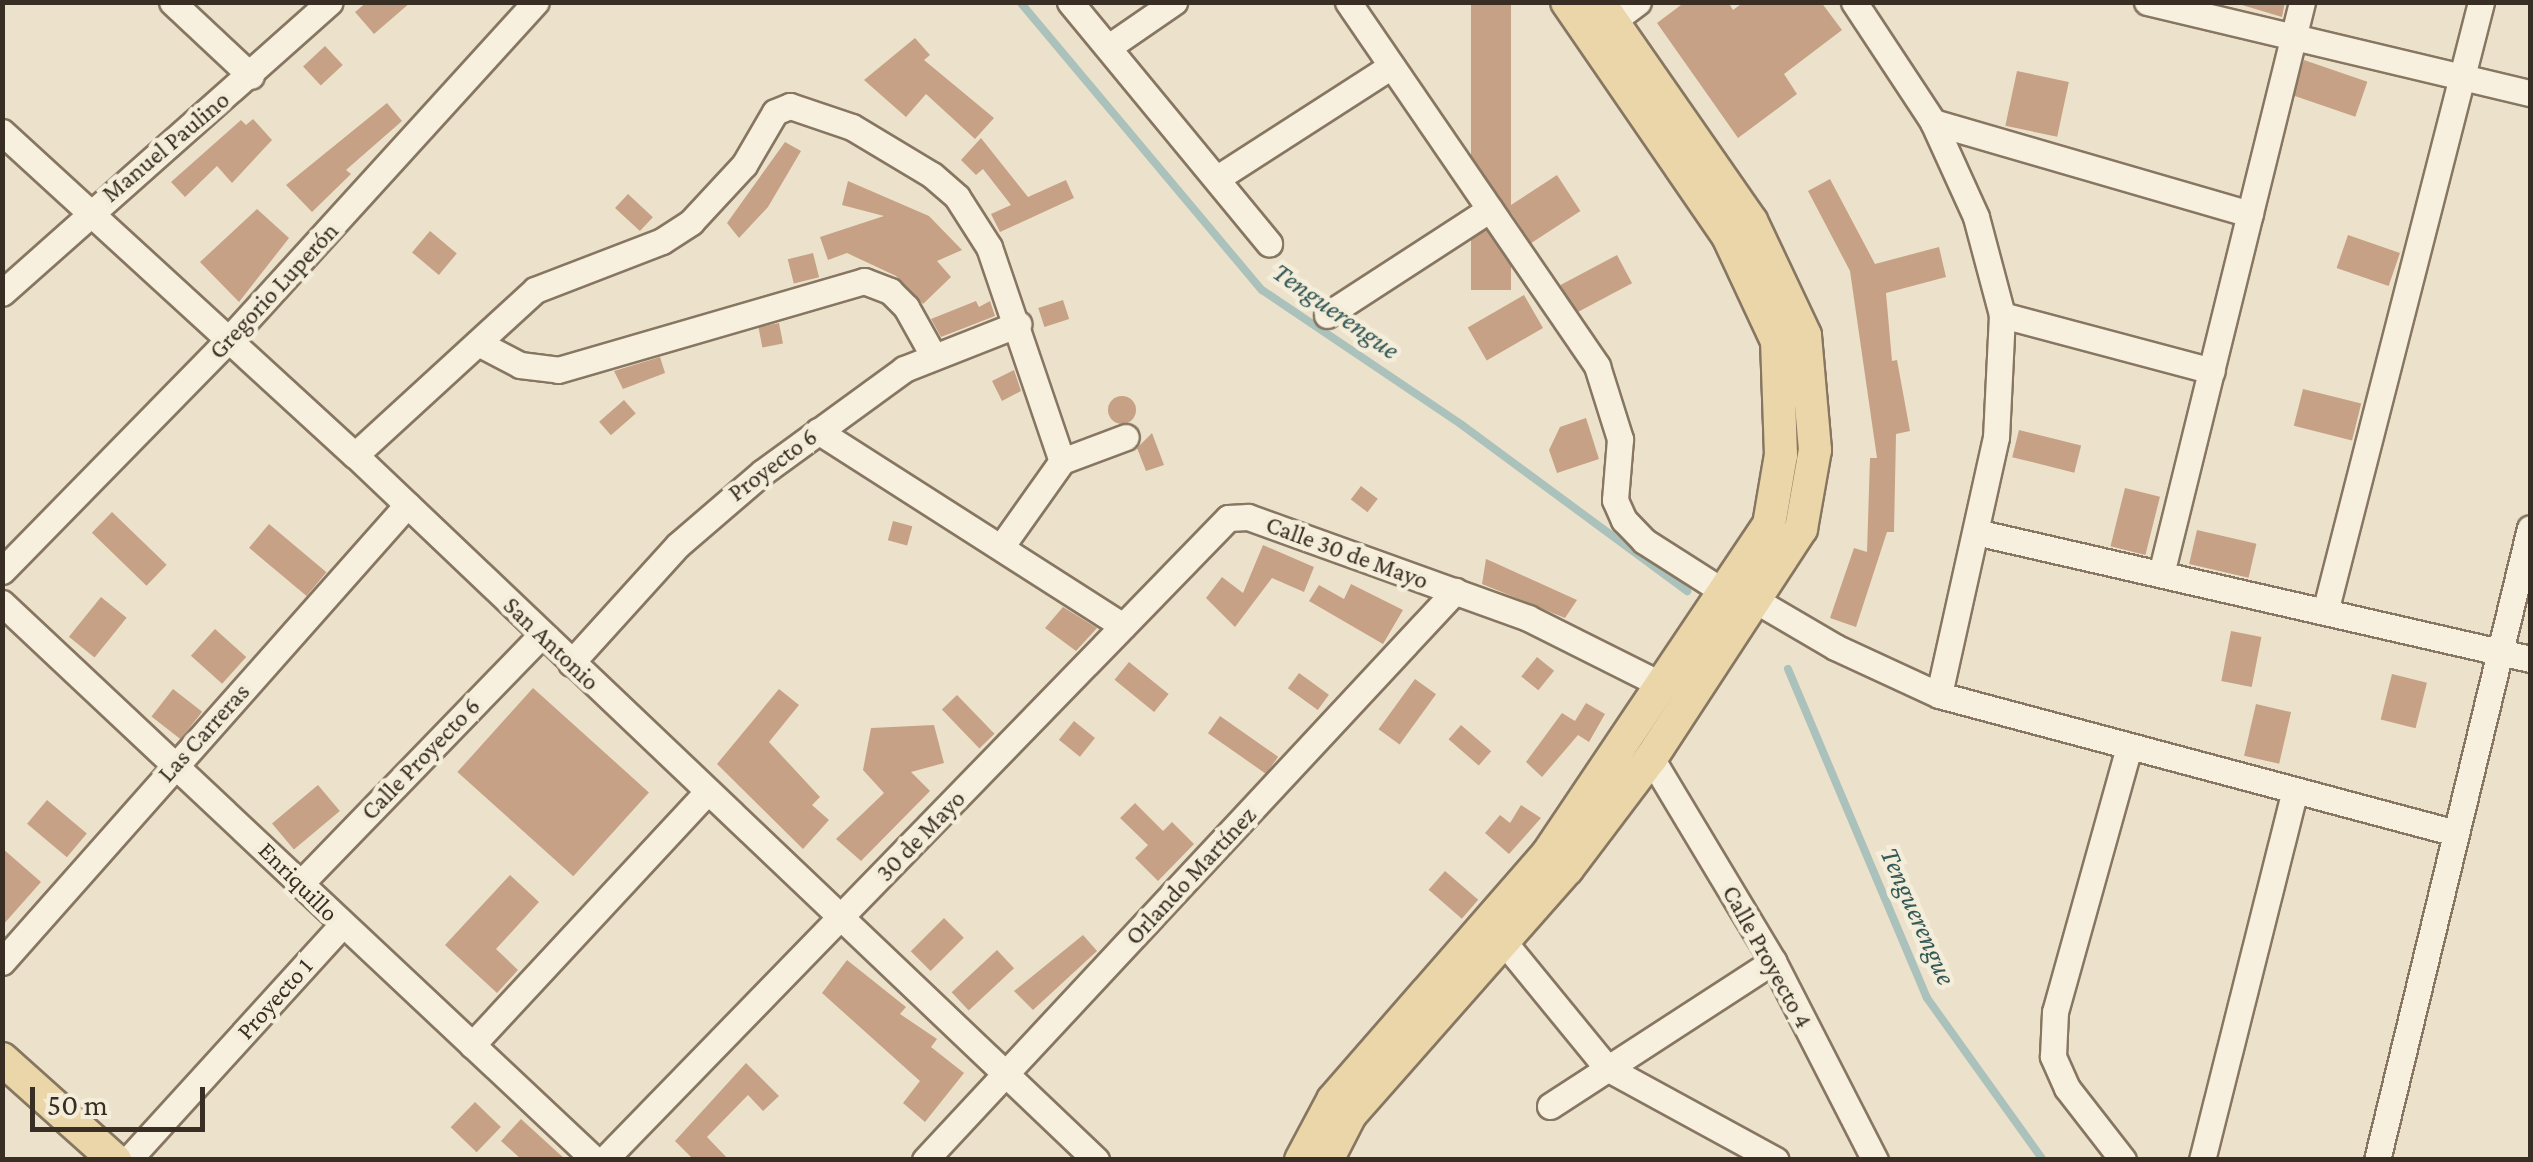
<!DOCTYPE html>
<meta charset="utf-8">
<style>
body{margin:0}
#map{position:relative;width:2533px;height:1162px;overflow:hidden;background:#ece2cb;font-family:"Crimson Pro",serif}
div>[style]{position:absolute}
[style*='--x']{left:calc(var(--x)*1px);top:calc(var(--y)*1px);width:calc(var(--w)*1px);rotate:calc(var(--a)*1deg)}
.stream>*{height:8px;margin:-4px;padding:0 4px;transform-origin:4px;border-radius:4px;background:#abc1bb}
.building>*{inset:0;background:#c6a185;transform-origin:0 0}
.round{border-radius:50%}
.roads{filter:drop-shadow(2px 0 #877661) drop-shadow(-2px 0 #877661) drop-shadow(0 2px #877661) drop-shadow(0 -2px #877661)}
.minor>*{height:25px;margin:-12.5px;padding:0 12.5px;transform-origin:12.5px;border-radius:12.5px;background:#f7f0de}
.major>*{height:32px;margin:-16px;padding:0 16px;transform-origin:16px;border-radius:16px;background:#ead6a8}
span{translate:-50% -50%;white-space:nowrap;text-align:center;line-height:1.15;-webkit-text-stroke:9px #f4edda;paint-order:stroke}
.street-label{font-size:25px;color:#392e23}
.water-label{font-size:28px;color:#335856;font-style:italic}
.frame{position:absolute;inset:0;border:5px solid #392e23;pointer-events:none}
.scale{position:absolute;left:30px;top:1087px;width:175px;height:45px;box-sizing:border-box;border:5px solid #392e23;border-top:0;padding-left:12px;font-size:30px;line-height:35px;white-space:nowrap;color:#392e23;-webkit-text-stroke:8px #f4edda;paint-order:stroke}
</style>
<div id="map">
<div class="stream">
<div style="--x:1020;--y:2;--w:376;--a:50"></div>
<div style="--x:1262;--y:290;--w:241;--a:34"></div>
<div style="--x:1462;--y:425;--w:280;--a:36.4"></div>
<div style="--x:1788;--y:669;--w:357;--a:67.1"></div>
<div style="--x:1927;--y:998;--w:199;--a:54.4"></div>
</div>
<div class="building">
<div style="clip-path:polygon(367px 2px,411px 2px,374px 34px,355px 12px)"></div>
<div style="left:1471px;top:2px;width:40px;height:288px"></div>
<div style="clip-path:polygon(1685px 2px,1728px 2px,1733px 10px,1744px 2px,1821px 2px,1842px 30px,1784px 74px,1797px 94px,1738px 138px,1657px 23px)"></div>
<div style="clip-path:polygon(2232px 2px,2285px 2px,2282px 17px)"></div>
<div style="clip-path:polygon(915px 38px,930px 55px,924px 60px,994px 118px,975px 139px,926px 94px,906px 117px,864px 80px)"></div>
<div style="left:325px;top:46px;width:26px;height:30px;rotate:47deg"></div>
<div style="left:2304px;top:60px;width:67px;height:37px;rotate:19deg"></div>
<div style="left:2017px;top:71px;width:53px;height:56px;rotate:12deg"></div>
<div style="clip-path:polygon(387px 103px,402px 121px,346px 170px,351px 174px,312px 212px,286px 185px)"></div>
<div style="clip-path:polygon(253px 119px,272px 140px,232px 183px,217px 166px,185px 197px,171px 182px,241px 120px,246px 125px)"></div>
<div style="clip-path:polygon(981px 138px,1028px 197px,1066px 180px,1074px 198px,1000px 232px,991px 214px,1011px 205px,983px 169px,976px 175px,961px 160px)"></div>
<div style="clip-path:polygon(785px 142px,801px 151px,768px 207px,739px 238px,727px 223px)"></div>
<div style="left:1557px;top:175px;width:43px;height:59px;rotate:57deg"></div>
<div style="clip-path:polygon(1830px 179px,1875px 264px,1939px 247px,1946px 277px,1886px 293px,1892px 361px,1897px 360px,1910px 431px,1896px 434px,1894px 532px,1887px 532px,1856px 627px,1830px 618px,1854px 548px,1867px 552px,1870px 458px,1877px 458px,1850px 271px,1808px 191px)"></div>
<div style="clip-path:polygon(848px 181px,929px 216px,962px 250px,937px 261px,951px 277px,923px 304px,896px 276px,847px 253px,828px 260px,820px 237px,884px 216px,842px 205px)"></div>
<div style="left:628px;top:194px;width:34px;height:19px;rotate:43deg"></div>
<div style="clip-path:polygon(257px 209px,289px 238px,239px 302px,200px 262px)"></div>
<div style="left:430px;top:231px;width:35px;height:28px;rotate:40deg"></div>
<div style="left:2348px;top:235px;width:55px;height:35px;rotate:19deg"></div>
<div style="left:813px;top:253px;width:25px;height:26px;rotate:76deg"></div>
<div style="left:1617px;top:255px;width:32px;height:64px;rotate:62deg"></div>
<div style="left:1524px;top:295px;width:38px;height:65px;rotate:60deg"></div>
<div style="left:1063px;top:300px;width:20px;height:26px;rotate:72deg"></div>
<div style="clip-path:polygon(976px 301px,979px 307px,990px 301px,995px 316px,941px 337px,931px 319px)"></div>
<div style="left:779px;top:323px;width:21px;height:21px;rotate:79deg"></div>
<div style="clip-path:polygon(660px 357px,665px 373px,623px 389px,614px 371px)"></div>
<div style="clip-path:polygon(1014px 370px,1021px 391px,1002px 401px,992px 381px)"></div>
<div style="left:2303px;top:389px;width:60px;height:38px;rotate:14deg"></div>
<div class="round" style="left:1108px;top:396px;width:28px;height:28px"></div>
<div style="left:624px;top:400px;width:18px;height:33px;rotate:49deg"></div>
<div style="clip-path:polygon(1586px 418px,1599px 459px,1557px 473px,1549px 450px,1560px 427px)"></div>
<div style="left:2019px;top:430px;width:64px;height:28px;rotate:14deg"></div>
<div style="clip-path:polygon(1152px 433px,1164px 465px,1146px 471px,1137px 448px)"></div>
<div style="left:1361px;top:486px;width:21px;height:17px;rotate:37deg"></div>
<div style="left:2125px;top:488px;width:36px;height:60px;rotate:14deg"></div>
<div style="left:112px;top:512px;width:76px;height:29px;rotate:44deg"></div>
<div style="left:893px;top:521px;width:20px;height:20px;rotate:15deg"></div>
<div style="left:269px;top:524px;width:75px;height:31px;rotate:40deg"></div>
<div style="left:2197px;top:530px;width:61px;height:35px;rotate:13deg"></div>
<div style="clip-path:polygon(1263px 545px,1314px 567px,1304px 592px,1272px 578px,1235px 627px,1206px 598px,1222px 577px,1243px 593px)"></div>
<div style="clip-path:polygon(1486px 559px,1493px 562px,1577px 600px,1565px 618px,1482px 584px)"></div>
<div style="clip-path:polygon(1351px 584px,1403px 610px,1383px 644px,1309px 601px,1319px 585px,1344px 599px)"></div>
<div style="left:101px;top:597px;width:33px;height:51px;rotate:39deg"></div>
<div style="clip-path:polygon(1063px 607px,1097px 628px,1076px 651px,1045px 628px)"></div>
<div style="left:215px;top:629px;width:42px;height:36px;rotate:42deg"></div>
<div style="left:2231px;top:631px;width:31px;height:51px;rotate:11deg"></div>
<div style="left:1537px;top:657px;width:22px;height:25px;rotate:39deg"></div>
<div style="left:1129px;top:662px;width:51px;height:23px;rotate:39deg"></div>
<div style="left:1299px;top:673px;width:37px;height:19px;rotate:36deg"></div>
<div style="left:2392px;top:674px;width:36px;height:47px;rotate:14deg"></div>
<div style="left:1415px;top:679px;width:26px;height:62px;rotate:36deg"></div>
<div style="left:533px;top:688px;width:156px;height:113px;rotate:42deg"></div>
<div style="left:173px;top:689px;width:37px;height:35px;rotate:38deg"></div>
<div style="clip-path:polygon(779px 689px,799px 705px,769px 742px,820px 797px,812px 805px,829px 820px,803px 849px,717px 764px)"></div>
<div style="left:957px;top:695px;width:54px;height:21px;rotate:46deg"></div>
<div style="clip-path:polygon(1586px 703px,1605px 714px,1589px 742px,1578px 735px,1542px 777px,1526px 762px,1562px 713px,1575px 721px)"></div>
<div style="left:2256px;top:704px;width:36px;height:53px;rotate:13deg"></div>
<div style="left:1220px;top:716px;width:71px;height:21px;rotate:35deg"></div>
<div style="left:1074px;top:721px;width:27px;height:24px;rotate:39deg"></div>
<div style="clip-path:polygon(934px 725px,944px 763px,911px 772px,930px 791px,861px 861px,836px 839px,884px 793px,863px 770px,871px 728px)"></div>
<div style="left:1461px;top:725px;width:40px;height:19px;rotate:41deg"></div>
<div style="left:318px;top:785px;width:34px;height:60px;rotate:50deg"></div>
<div style="left:47px;top:800px;width:52px;height:31px;rotate:40deg"></div>
<div style="clip-path:polygon(1135px 803px,1163px 831px,1172px 822px,1194px 844px,1158px 881px,1135px 858px,1148px 845px,1120px 818px)"></div>
<div style="clip-path:polygon(1521px 805px,1541px 818px,1509px 854px,1485px 833px,1500px 815px,1510px 823px)"></div>
<div style="clip-path:polygon(2px 848px,41px 882px,2px 926px)"></div>
<div style="left:1445px;top:871px;width:44px;height:25px;rotate:41deg"></div>
<div style="clip-path:polygon(510px 875px,539px 902px,496px 949px,518px 970px,497px 993px,445px 945px)"></div>
<div style="left:944px;top:918px;width:28px;height:47px;rotate:45deg"></div>
<div style="clip-path:polygon(1083px 935px,1097px 951px,1033px 1010px,1014px 991px)"></div>
<div style="left:997px;top:950px;width:25px;height:62px;rotate:47deg"></div>
<div style="clip-path:polygon(847px 960px,906px 1007px,900px 1014px,937px 1039px,931px 1047px,964px 1073px,925px 1122px,903px 1103px,920px 1081px,822px 993px)"></div>
<div style="clip-path:polygon(746px 1063px,779px 1096px,763px 1111px,748px 1095px,707px 1137px,729px 1160px,694px 1160px,675px 1141px)"></div>
<div style="left:475px;top:1102px;width:36px;height:35px;rotate:44deg"></div>
<div style="clip-path:polygon(521px 1119px,566px 1160px,522px 1160px,501px 1141px)"></div>
</div>
<div class="roads">
<div class="minor">
<div style="--x:172;--y:2;--w:108;--a:43.1"></div>
<div style="--x:1070;--y:2;--w:313;--a:50.5"></div>
<div style="--x:1348;--y:2;--w:441;--a:55.6"></div>
<div style="--x:1597;--y:366;--w:77;--a:72.5"></div>
<div style="--x:1620;--y:439;--w:61;--a:94.7"></div>
<div style="--x:1615;--y:500;--w:22;--a:66"></div>
<div style="--x:1624;--y:520;--w:29;--a:46"></div>
<div style="--x:1644;--y:541;--w:95;--a:32.5"></div>
<div style="--x:1854;--y:2;--w:144;--a:56.6"></div>
<div style="--x:1933;--y:122;--w:104;--a:65.6"></div>
<div style="--x:1976;--y:217;--w:101;--a:75.1"></div>
<div style="--x:2002;--y:315;--w:122;--a:92.8"></div>
<div style="--x:1996;--y:437;--w:264;--a:102.5"></div>
<div style="--x:2147;--y:2;--w:394;--a:13.4"></div>
<div style="--x:1598;--y:32;--w:50;--a:-36.9"></div>
<div style="--x:1110;--y:46;--w:78;--a:-34.5"></div>
<div style="--x:1933;--y:122;--w:330;--a:16.2"></div>
<div style="--x:2;--y:132;--w:478;--a:42.5"></div>
<div style="--x:355;--y:455;--w:1023;--a:43.57"></div>
<div style="--x:1219;--y:177;--w:205;--a:-32.8"></div>
<div style="--x:2;--y:293;--w:438;--a:-41.6"></div>
<div style="--x:1327;--y:315;--w:194;--a:-33"></div>
<div style="--x:2002;--y:315;--w:217;--a:14.9"></div>
<div style="--x:478;--y:343;--w:47;--a:27.6"></div>
<div style="--x:520;--y:365;--w:38;--a:7"></div>
<div style="--x:558;--y:370;--w:319;--a:-16.2"></div>
<div style="--x:864;--y:281;--w:28;--a:21"></div>
<div style="--x:890;--y:291;--w:23;--a:45"></div>
<div style="--x:906;--y:307;--w:57;--a:60.8"></div>
<div style="--x:818;--y:431;--w:362;--a:32.6"></div>
<div style="--x:355;--y:455;--w:244;--a:-42.5"></div>
<div style="--x:535;--y:290;--w:136;--a:-21.1"></div>
<div style="--x:662;--y:241;--w:35;--a:-33"></div>
<div style="--x:691;--y:222;--w:78;--a:-47.1"></div>
<div style="--x:744;--y:165;--w:61;--a:-59.7"></div>
<div style="--x:775;--y:112;--w:16;--a:-22"></div>
<div style="--x:790;--y:106;--w:65;--a:18.7"></div>
<div style="--x:852;--y:127;--w:93;--a:31"></div>
<div style="--x:932;--y:175;--w:33;--a:41"></div>
<div style="--x:957;--y:197;--w:59;--a:57.4"></div>
<div style="--x:989;--y:247;--w:226;--a:71.2"></div>
<div style="--x:1062;--y:461;--w:102;--a:125.4"></div>
<div style="--x:1062;--y:461;--w:68;--a:-20.6"></div>
<div style="--x:1980;--y:533;--w:564;--a:12.9"></div>
<div style="--x:2;--y:571;--w:325;--a:-45.6"></div>
<div style="--x:229;--y:339;--w:456;--a:-47.7"></div>
<div style="--x:2161;--y:574;--w:589;--a:-76.15"></div>
<div style="--x:1755;--y:600;--w:93;--a:30.4"></div>
<div style="--x:1835;--y:647;--w:115;--a:24.8"></div>
<div style="--x:1939;--y:695;--w:535;--a:14.95"></div>
<div style="--x:2;--y:603;--w:814;--a:43.21"></div>
<div style="--x:2325;--y:612;--w:630;--a:-75.65"></div>
<div style="--x:571;--y:663;--w:159;--a:-47.8"></div>
<div style="--x:678;--y:545;--w:112;--a:-40.7"></div>
<div style="--x:763;--y:472;--w:175;--a:-36.1"></div>
<div style="--x:904;--y:369;--w:123;--a:-21.5"></div>
<div style="--x:1651;--y:758;--w:237;--a:59"></div>
<div style="--x:1773;--y:961;--w:224;--a:62.9"></div>
<div style="--x:301;--y:883;--w:345;--a:-45.9"></div>
<div style="--x:1504;--y:942;--w:163;--a:50.7"></div>
<div style="--x:1607;--y:1068;--w:192;--a:28.6"></div>
<div style="--x:2;--y:962;--w:611;--a:-48.45"></div>
<div style="--x:472;--y:1045;--w:344;--a:-47.1"></div>
<div style="--x:1550;--y:1106;--w:266;--a:-33"></div>
<div style="--x:128;--y:1160;--w:316;--a:-47.7"></div>
<div style="--x:604;--y:1160;--w:895;--a:-45.81"></div>
<div style="--x:1228;--y:518;--w:20;--a:-3"></div>
<div style="--x:1248;--y:517;--w:298;--a:19.8"></div>
<div style="--x:1528;--y:618;--w:150;--a:26.6"></div>
<div style="--x:925;--y:1160;--w:778;--a:-47.03"></div>
<div style="--x:2123;--y:1160;--w:91;--a:-127.9"></div>
<div style="--x:2067;--y:1088;--w:35;--a:-114"></div>
<div style="--x:2053;--y:1056;--w:44;--a:-87.4"></div>
<div style="--x:2055;--y:1012;--w:275;--a:-74.4"></div>
<div style="--x:2202;--y:1160;--w:381;--a:-75.9"></div>
<div style="--x:2377;--y:1160;--w:650;--a:-76.39"></div>
</div>
<div class="major">
<div style="--x:2;--y:1059;--w:152;--a:41.8"></div>
<div style="--x:1301;--y:1160;--w:68;--a:-61.9"></div>
<div style="--x:1333;--y:1100;--w:329;--a:-48.9"></div>
<div style="--x:1549;--y:852;--w:394;--a:-56.1"></div>
<div style="--x:1769;--y:525;--w:71;--a:-80.3"></div>
<div style="--x:1781;--y:455;--w:114;--a:-92"></div>
<div style="--x:1777;--y:341;--w:116;--a:-115"></div>
<div style="--x:1728;--y:236;--w:284;--a:-124.5"></div>
<div style="--x:1327;--y:1160;--w:51;--a:-62.9"></div>
<div style="--x:1350;--y:1115;--w:328;--a:-48.6"></div>
<div style="--x:1567;--y:869;--w:139;--a:-52.9"></div>
<div style="--x:1651;--y:758;--w:274;--a:-56.8"></div>
<div style="--x:1801;--y:529;--w:80;--a:-80"></div>
<div style="--x:1815;--y:450;--w:115;--a:-95"></div>
<div style="--x:1805;--y:335;--w:126;--a:-115.3"></div>
<div style="--x:1751;--y:221;--w:267;--a:-124.8"></div>
</div>
</div>
<div class="street-label">
<span style="left:166px;top:147px;rotate:-40deg">Manuel Paulino</span>
<span style="left:274px;top:291px;rotate:-47deg">Gregorio Luperón</span>
<span style="left:773px;top:465px;rotate:-37deg">Proyecto 6</span>
<span style="left:1347px;top:553px;rotate:20deg">Calle 30 de Mayo</span>
<span style="left:551px;top:644px;rotate:44deg">San Antonio</span>
<span style="left:204px;top:733px;rotate:-48deg">Las Carreras</span>
<span style="left:421px;top:759px;rotate:-46deg">Calle Proyecto 6</span>
<span style="left:921px;top:836px;rotate:-46deg">30 de Mayo</span>
<span style="left:1191px;top:876px;rotate:-47deg">Orlando Martínez</span>
<span style="left:298px;top:882px;rotate:45deg">Enriquillo</span>
<span style="left:1767px;top:957px;rotate:61deg">Calle Proyecto 4</span>
<span style="left:275px;top:999px;rotate:-48deg">Proyecto 1</span>
</div>
<div class="water-label">
<span style="left:1336px;top:311px;rotate:35deg">Tenguerengue</span>
<span style="left:1918px;top:916px;rotate:66deg">Tenguerengue</span>
</div>
<div class="frame"></div>
<div class="scale">50 m</div>
</div>
